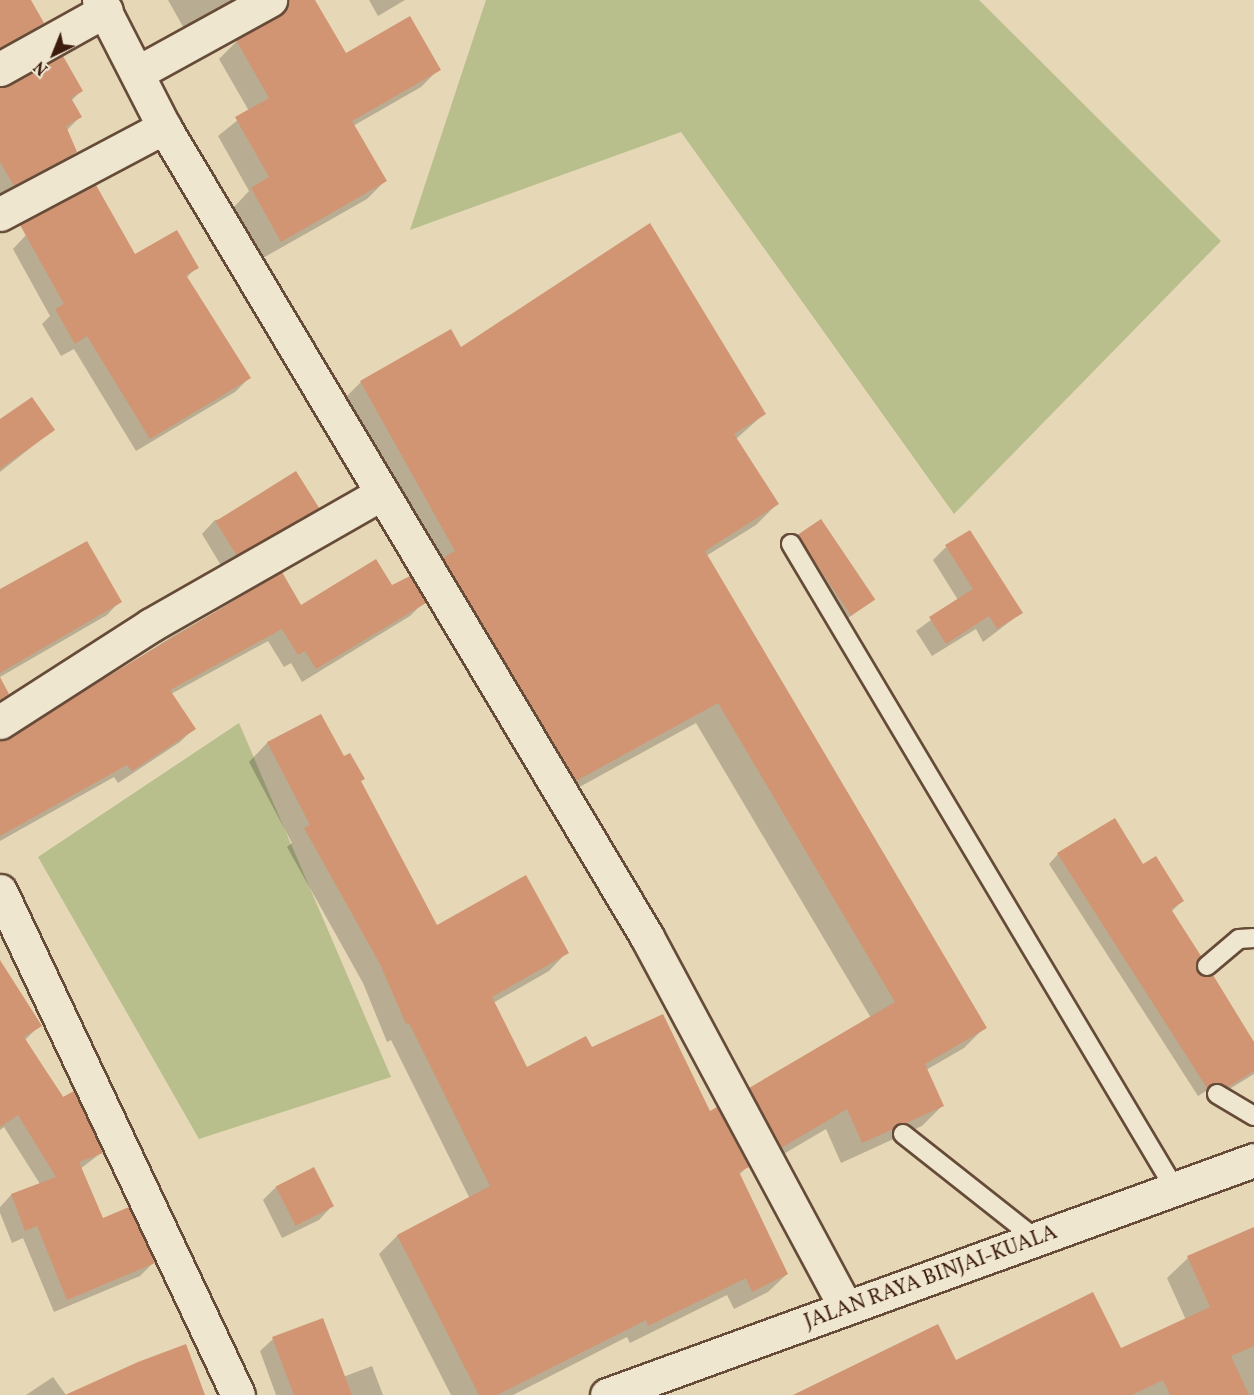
<!DOCTYPE html>
<style>
body{margin:0}
#map{position:relative;width:1254px;height:1395px;overflow:hidden;background:#e6d8b7;font-family:Vollkorn,serif}
div>[style]{position:absolute}
[style*='--x']{left:calc(var(--x)*1px);top:calc(var(--y)*1px);width:calc(var(--w)*1px);rotate:calc(var(--a)*1deg)}
.green>*{inset:0;background:#b8be8c}
.shadow>*{inset:0;background:#0003}
.building>*{inset:0;background:#d29573;transform-origin:0 0}
.roads{filter:drop-shadow(2px 0 #664b38) drop-shadow(-2px 0 #664b38) drop-shadow(0 2px #664b38) drop-shadow(0 -2px #664b38)}
.lane>*{height:18px;margin:-9px;padding:0 9px;transform-origin:9px;border-radius:9px;background:#efe6d0}
.street>*{height:33px;margin:-16.5px;padding:0 16.5px;transform-origin:16.5px;border-radius:16.5px;background:#efe6d0}
.secondary>*{height:33px;margin:-16.5px;padding:0 16.5px;transform-origin:16.5px;border-radius:16.5px;background:#efe6d0}
span{translate:-50% -50%;white-space:nowrap;text-align:center;line-height:1.15;-webkit-text-stroke:6px #efe6d0;paint-order:stroke}
.street-label{font-size:21px;color:#3c1c0e}
.north{position:absolute;left:24px;top:24px;width:60px;height:60px;-webkit-text-stroke:4px #efe6d0;paint-order:stroke;rotate:223deg;font-size:16px;font-weight:700;line-height:24px;text-align:center;color:#3c1c0e}
.north::after{content:'';display:block;margin:auto;width:21px;height:27px;background:#3c1c0e;clip-path:polygon(50% 0,100% 100%,50% 72%,0 100%)}
</style>
<div id="map">
<div class="green">
<div style="clip-path:polygon(486px 0,979px 0,1221px 241px,954px 514px,681px 132px,410px 230px)"></div>
<div style="clip-path:polygon(239px 723px,391px 1077px,199px 1139px,38px 857px)"></div>
</div>
<div class="shadow">
<div style="clip-path:polygon(0 0,29px 0,42px 23px,22px 43px,0 55px)"></div>
<div style="clip-path:polygon(168px 0,314px 0,345px 55px,439px 69px,421px 87px,353px 126px,385px 181px,367px 199px,263px 258px,234px 207px,249px 191px,218px 136px,249px 111px,219px 59px,237px 41px,268px 22px,269px 9px,186px 32px)"></div>
<div style="clip-path:polygon(369px 0,405px 0,378px 16px)"></div>
<div style="clip-path:polygon(0 87px,81px 91px,71px 101px,80px 117px,67px 130px,75px 152px,55px 172px,0 201px)"></div>
<div style="clip-path:polygon(26px 235px,197px 267px,186px 278px,249px 378px,235px 392px,136px 451px,74px 349px,61px 356px,42px 324px,50px 316px,13px 249px)"></div>
<div style="clip-path:polygon(461px 349px,764px 414px,736px 439px,777px 504px,756px 525px,706px 556px,985px 1027px,964px 1048px,926px 1070px,943px 1105px,922px 1126px,841px 1163px,826px 1129px,760px 1168px,729px 1110px,750px 1089px,871px 1018px,696px 723px,554px 801px,340px 403px,361px 382px)"></div>
<div style="clip-path:polygon(0 421px,53px 430px,0 472px)"></div>
<div style="clip-path:polygon(317px 507px,303px 521px,222px 567px,202px 534px,215px 520px)"></div>
<div style="clip-path:polygon(798px 536px,873px 598px,836px 628px,785px 550px)"></div>
<div style="clip-path:polygon(946px 547px,1021px 613px,983px 642px,976px 629px,932px 656px,916px 631px,958px 600px,933px 560px)"></div>
<div style="clip-path:polygon(282px 574px,301px 607px,391px 587px,424px 602px,410px 616px,302px 682px,291px 663px,284px 667px,268px 641px,171px 694px,194px 728px,180px 742px,118px 783px,114px 777px,0 841px,0 741px,11px 739px,173px 636px)"></div>
<div style="clip-path:polygon(0 590px,120px 601px,107px 615px,0 677px)"></div>
<div style="clip-path:polygon(321px 716px,437px 927px,567px 952px,549px 971px,493px 1003px,526px 1069px,592px 1049px,709px 1113px,747px 1167px,739px 1175px,787px 1274px,768px 1292px,734px 1309px,727px 1295px,630px 1343px,627px 1337px,513px 1395px,451px 1395px,379px 1254px,397px 1236px,470px 1199px,391px 1040px,387px 1042px,363px 983px,287px 847px,292px 843px,249px 762px,267px 743px)"></div>
<div style="clip-path:polygon(1058px 854px,1143px 866px,1182px 901px,1171px 912px,1197px 974px,1254px 1045px,1254px 1074px,1218px 1096px,1206px 1091px,1198px 1096px,1049px 864px)"></div>
<div style="clip-path:polygon(0 980px,40px 1025px,25px 1040px,101px 1153px,80px 1169px,102px 1220px,153px 1263px,140px 1276px,54px 1312px,23px 1238px,12px 1243px,0 1213px,0 1207px,11px 1195px,40px 1184px,4px 1127px,0 1130px)"></div>
<div style="clip-path:polygon(276px 1187px,332px 1206px,319px 1220px,282px 1238px,263px 1200px)"></div>
<div style="clip-path:polygon(1254px 1229px,1254px 1395px,816px 1395px,956px 1362px,1121px 1350px,1186px 1320px,1167px 1278px,1188px 1258px)"></div>
<div style="clip-path:polygon(273px 1339px,343px 1377px,372px 1366px,383px 1395px,276px 1395px,260px 1351px)"></div>
<div style="clip-path:polygon(53px 1377px,66px 1395px,26px 1395px)"></div>
</div>
<div class="building">
<div style="clip-path:polygon(0 0,31px 0,44px 23px,0 48px)"></div>
<div style="clip-path:polygon(289px 0,315px 0,346px 53px,410px 16px,441px 70px,352px 121px,387px 181px,281px 242px,251px 188px,269px 177px,235px 117px,269px 98px,236px 40px,279px 16px)"></div>
<div style="clip-path:polygon(63px 56px,83px 91px,71px 98px,82px 117px,66px 126px,77px 152px,14px 186px,0 162px,0 88px)"></div>
<div style="clip-path:polygon(96px 185px,135px 254px,177px 230px,199px 268px,186px 275px,251px 378px,150px 439px,87px 336px,75px 344px,55px 309px,64px 304px,20px 225px)"></div>
<div style="clip-path:polygon(650px 223px,766px 414px,734px 434px,779px 504px,705px 551px,987px 1028px,925px 1064px,944px 1106px,862px 1143px,847px 1109px,781px 1148px,749px 1088px,895px 1002px,718px 703px,576px 781px,443px 558px,455px 551px,360px 381px,451px 329px,461px 347px)"></div>
<div style="clip-path:polygon(32px 397px,55px 430px,0 469px,0 419px)"></div>
<div style="left:296px;top:471px;width:44px;height:95px;rotate:58deg"></div>
<div style="left:821px;top:519px;width:97px;height:29px;rotate:56deg"></div>
<div style="clip-path:polygon(970px 530px,1023px 613px,997px 629px,989px 616px,946px 644px,929px 617px,973px 589px,945px 545px)"></div>
<div style="clip-path:polygon(87px 541px,122px 602px,0 673px,0 589px)"></div>
<div style="clip-path:polygon(376px 559px,392px 585px,410px 576px,426px 603px,316px 669px,305px 651px,298px 655px,282px 629px,170px 690px,196px 729px,132px 771px,127px 765px,0 836px,0 741px,282px 572px,301px 605px)"></div>
<div style="clip-path:polygon(0 677px,9px 694px,0 700px)"></div>
<div style="clip-path:polygon(321px 714px,344px 756px,350px 753px,365px 779px,361px 781px,437px 925px,526px 875px,569px 953px,492px 997px,527px 1067px,586px 1036px,592px 1047px,663px 1014px,710px 1111px,717px 1107px,749px 1167px,739px 1172px,788px 1274px,752px 1292px,746px 1278px,648px 1326px,646px 1320px,497px 1395px,479px 1395px,397px 1235px,490px 1186px,409px 1023px,406px 1024px,380px 964px,304px 828px,310px 825px,267px 742px)"></div>
<div style="clip-path:polygon(1115px 818px,1143px 864px,1156px 856px,1184px 901px,1171px 909px,1201px 956px,1196px 963px,1198px 973px,1213px 975px,1254px 1042px,1254px 1071px,1228px 1087px,1217px 1083px,1207px 1088px,1057px 853px)"></div>
<div style="clip-path:polygon(0 960px,42px 1026px,24px 1037px,63px 1097px,74px 1091px,103px 1153px,79px 1162px,103px 1218px,129px 1207px,155px 1263px,67px 1300px,37px 1226px,25px 1231px,11px 1194px,56px 1177px,18px 1115px,0 1127px)"></div>
<div style="left:314px;top:1167px;width:44px;height:43px;rotate:63deg"></div>
<div style="clip-path:polygon(1254px 1227px,1254px 1346px,1231px 1356px,1249px 1395px,1170px 1395px,1163px 1380px,1132px 1395px,793px 1395px,938px 1324px,956px 1360px,1093px 1292px,1121px 1348px,1210px 1307px,1187px 1256px)"></div>
<div style="clip-path:polygon(323px 1318px,352px 1395px,294px 1395px,272px 1337px)"></div>
<div style="clip-path:polygon(186px 1344px,205px 1395px,65px 1395px,138px 1362px)"></div>
</div>
<div class="roads">
<div class="lane">
<div style="--x:791;--y:544;--w:751;--a:59.23"></div>
<div style="--x:1207;--y:966;--w:42;--a:-40.2"></div>
<div style="--x:1239;--y:939;--w:15;--a:-4"></div>
<div style="--x:1217;--y:1094;--w:43;--a:30.7"></div>
<div style="--x:903;--y:1134;--w:169;--a:38.3"></div>
</div>
<div class="street">
<div style="--x:99;--y:0;--w:143;--a:62.9"></div>
<div style="--x:164;--y:127;--w:943;--a:59.19"></div>
<div style="--x:647;--y:937;--w:421;--a:61.8"></div>
<div style="--x:0;--y:69;--w:121;--a:-29.1"></div>
<div style="--x:137;--y:73;--w:152;--a:-28.8"></div>
<div style="--x:0;--y:214;--w:186;--a:-27.9"></div>
<div style="--x:0;--y:722;--w:179;--a:-32.7"></div>
<div style="--x:151;--y:625;--w:266;--a:-29.7"></div>
<div style="--x:0;--y:891;--w:557;--a:64.72"></div>
</div>
<div class="secondary">
<div style="--x:607;--y:1395;--w:688;--a:-19.96"></div>
</div>
</div>
<div class="street-label">
<span style="left:931px;top:1278px;rotate:-20deg">JALAN RAYA BINJAI-KUALA</span>
</div>
<div class="north">N</div>
</div>
